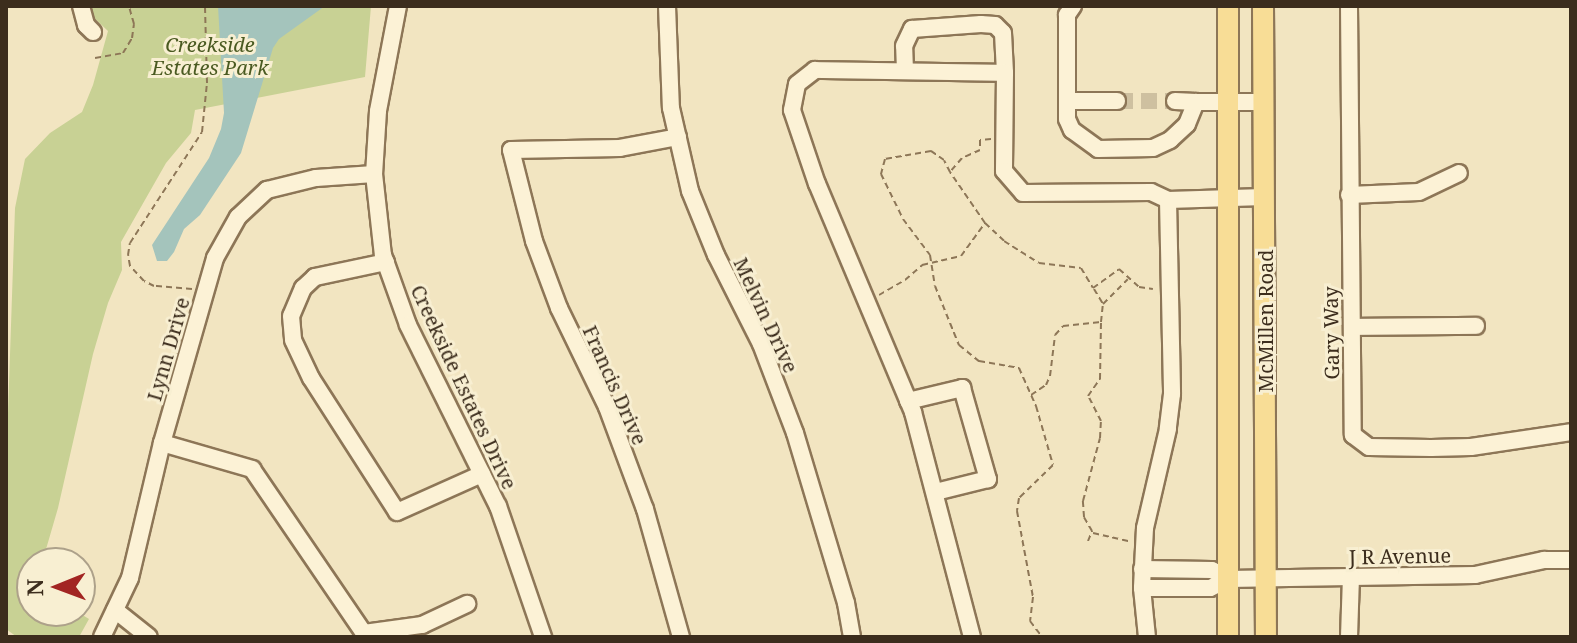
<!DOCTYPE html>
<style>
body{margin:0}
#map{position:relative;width:1577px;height:643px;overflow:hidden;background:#f2e5c1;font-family:"Noto Serif",serif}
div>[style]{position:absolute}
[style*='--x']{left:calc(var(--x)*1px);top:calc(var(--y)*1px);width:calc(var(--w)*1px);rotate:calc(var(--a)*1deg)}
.green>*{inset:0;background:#c8d194}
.water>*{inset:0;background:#a4c4bc}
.minor-tunnel>*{height:16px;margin-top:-8px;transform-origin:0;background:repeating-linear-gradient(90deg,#cec0a0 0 16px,transparent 0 24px)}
.path>*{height:2px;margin-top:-1px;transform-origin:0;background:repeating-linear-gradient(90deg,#8d7657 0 6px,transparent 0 10px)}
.roads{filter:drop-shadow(2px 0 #8d7657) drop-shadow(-2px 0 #8d7657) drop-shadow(0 2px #8d7657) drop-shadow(0 -2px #8d7657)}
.minor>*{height:16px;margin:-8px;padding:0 8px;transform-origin:8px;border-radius:8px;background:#fcf2d6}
.major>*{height:20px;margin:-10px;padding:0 10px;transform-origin:10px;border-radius:10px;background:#f8dd96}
span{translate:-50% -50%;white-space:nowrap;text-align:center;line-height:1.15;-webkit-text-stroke:6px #f8efd2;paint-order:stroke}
.park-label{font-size:20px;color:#4a5a21;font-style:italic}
.street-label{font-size:20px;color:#3c2d1d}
.frame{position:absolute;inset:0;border:8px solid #3c2d1d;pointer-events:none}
.north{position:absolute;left:16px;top:547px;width:80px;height:80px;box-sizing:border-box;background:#f8efd2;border:2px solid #ada18a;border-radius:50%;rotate:269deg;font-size:22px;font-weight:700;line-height:32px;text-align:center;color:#3c2d1d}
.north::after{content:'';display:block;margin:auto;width:28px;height:36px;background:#a22522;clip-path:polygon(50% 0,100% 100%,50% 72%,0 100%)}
</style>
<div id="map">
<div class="green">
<div style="clip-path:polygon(89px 6px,371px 6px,365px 77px,195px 110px,191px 133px,166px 163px,121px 242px,122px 270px,108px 303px,93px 354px,58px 508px,42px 563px,32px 563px,32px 611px,76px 611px,89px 619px,79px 637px,17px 637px,6px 629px,6px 472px,15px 208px,25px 159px,50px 133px,82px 112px,93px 85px,108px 31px,89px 13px)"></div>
</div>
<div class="water">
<div style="clip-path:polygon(218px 6px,325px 6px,279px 39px,273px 48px,241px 153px,200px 215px,184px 229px,174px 252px,167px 261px,157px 261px,152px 245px,209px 158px,221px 129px,224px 113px)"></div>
</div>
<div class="minor-tunnel">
<div style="--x:1117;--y:101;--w:58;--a:0"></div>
</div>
<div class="path">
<div style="--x:95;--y:58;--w:28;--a:-10"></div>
<div style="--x:123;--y:53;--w:17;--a:-59"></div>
<div style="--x:132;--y:38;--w:14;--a:-82"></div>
<div style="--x:134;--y:24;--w:19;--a:-106"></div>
<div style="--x:991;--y:139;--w:11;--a:175"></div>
<div style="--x:980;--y:140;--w:10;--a:90"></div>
<div style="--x:980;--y:150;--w:20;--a:156"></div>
<div style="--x:962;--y:158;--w:18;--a:131"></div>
<div style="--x:950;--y:172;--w:13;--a:-117"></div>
<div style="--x:944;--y:160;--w:16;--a:-145"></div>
<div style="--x:931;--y:151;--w:47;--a:170.1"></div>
<div style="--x:885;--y:159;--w:16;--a:105"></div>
<div style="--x:881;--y:174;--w:50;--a:63.9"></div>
<div style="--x:903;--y:219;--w:45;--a:53.1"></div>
<div style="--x:930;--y:255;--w:31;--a:81"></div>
<div style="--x:935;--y:286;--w:64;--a:67.9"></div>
<div style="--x:959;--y:345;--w:26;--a:39"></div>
<div style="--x:979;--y:361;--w:41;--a:9.9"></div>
<div style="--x:1019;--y:368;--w:42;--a:65.9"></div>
<div style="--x:1036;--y:406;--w:61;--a:73.9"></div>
<div style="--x:1053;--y:465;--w:47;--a:135.9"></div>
<div style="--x:1019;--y:498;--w:13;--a:99"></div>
<div style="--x:1017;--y:511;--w:87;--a:79.5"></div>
<div style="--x:1033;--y:597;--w:24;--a:97"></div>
<div style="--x:1030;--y:621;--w:20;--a:53"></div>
<div style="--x:985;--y:223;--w:26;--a:43"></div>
<div style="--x:1004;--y:241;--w:41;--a:32.2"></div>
<div style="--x:1039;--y:263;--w:42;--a:6.8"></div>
<div style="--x:1081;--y:268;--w:23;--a:59"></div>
<div style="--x:1093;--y:288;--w:32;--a:-36"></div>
<div style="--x:1119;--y:269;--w:27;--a:42"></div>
<div style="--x:1139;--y:287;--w:14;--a:8"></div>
<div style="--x:192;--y:289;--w:38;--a:-175"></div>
<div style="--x:154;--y:286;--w:11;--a:-153"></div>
<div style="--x:144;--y:281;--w:21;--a:-133"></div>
<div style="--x:130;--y:266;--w:11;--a:-100"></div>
<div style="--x:128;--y:255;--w:12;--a:-81"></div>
<div style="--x:130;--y:243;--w:132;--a:-57"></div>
<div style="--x:202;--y:132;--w:49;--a:-84.2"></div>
<div style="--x:207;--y:83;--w:77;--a:-91.5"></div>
<div style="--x:1094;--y:289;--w:17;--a:59"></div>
<div style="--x:1103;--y:304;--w:35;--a:-45"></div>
<div style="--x:879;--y:295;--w:30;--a:-30"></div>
<div style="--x:905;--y:280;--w:23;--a:-41"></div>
<div style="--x:922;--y:265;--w:40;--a:-13"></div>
<div style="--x:961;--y:256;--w:41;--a:-54"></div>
<div style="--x:985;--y:223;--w:62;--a:-124.5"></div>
<div style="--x:1031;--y:395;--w:18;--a:-34"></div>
<div style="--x:1046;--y:385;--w:10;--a:-66"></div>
<div style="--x:1050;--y:376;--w:41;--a:-83"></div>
<div style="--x:1055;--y:335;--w:12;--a:-48"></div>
<div style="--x:1063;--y:326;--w:38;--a:-6"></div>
<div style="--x:1101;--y:322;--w:18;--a:-84"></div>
<div style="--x:1093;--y:533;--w:37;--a:13"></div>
<div style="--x:1088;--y:541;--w:11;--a:-68"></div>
<div style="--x:1092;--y:531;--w:16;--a:-120"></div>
<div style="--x:1084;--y:517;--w:16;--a:-94"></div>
<div style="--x:1083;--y:501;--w:65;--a:-74.9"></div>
<div style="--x:1100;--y:438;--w:17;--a:-87"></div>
<div style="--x:1101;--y:421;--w:28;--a:-117"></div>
<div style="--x:1088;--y:396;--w:21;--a:-55"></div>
<div style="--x:1100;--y:379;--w:57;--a:-89"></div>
</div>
<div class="roads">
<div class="minor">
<div style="--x:81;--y:6;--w:20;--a:75"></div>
<div style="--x:86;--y:25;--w:10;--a:45"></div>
<div style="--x:398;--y:6;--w:107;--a:100.8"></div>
<div style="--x:378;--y:111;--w:63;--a:93.6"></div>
<div style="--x:374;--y:174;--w:81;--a:83.7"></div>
<div style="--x:383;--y:255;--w:74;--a:70.3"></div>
<div style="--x:408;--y:325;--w:202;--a:63.6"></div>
<div style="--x:498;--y:506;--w:139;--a:71"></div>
<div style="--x:667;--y:6;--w:102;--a:87.8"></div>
<div style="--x:671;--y:108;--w:85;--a:77.1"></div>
<div style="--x:690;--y:191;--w:69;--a:67.9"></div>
<div style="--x:716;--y:255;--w:100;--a:63.2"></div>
<div style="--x:761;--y:344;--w:95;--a:69.1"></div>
<div style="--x:795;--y:433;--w:177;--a:73.3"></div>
<div style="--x:846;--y:603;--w:35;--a:80"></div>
<div style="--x:1073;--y:6;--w:11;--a:124"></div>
<div style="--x:1067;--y:15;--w:104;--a:90"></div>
<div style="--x:1067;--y:119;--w:12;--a:66"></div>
<div style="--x:1072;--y:130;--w:32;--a:36"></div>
<div style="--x:1098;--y:149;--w:55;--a:-1"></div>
<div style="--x:1153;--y:148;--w:19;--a:-25"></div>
<div style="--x:1170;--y:140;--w:23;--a:-43"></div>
<div style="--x:1187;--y:124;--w:24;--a:-68"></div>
<div style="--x:1196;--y:102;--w:67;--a:0"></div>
<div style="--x:1349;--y:6;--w:429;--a:89.5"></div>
<div style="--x:1353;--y:435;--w:20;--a:37"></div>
<div style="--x:1369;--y:447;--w:62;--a:0.9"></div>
<div style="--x:1431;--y:448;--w:40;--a:-1.4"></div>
<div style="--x:1471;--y:447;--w:101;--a:-8.5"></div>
<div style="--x:905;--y:71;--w:25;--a:-92"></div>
<div style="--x:904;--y:46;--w:19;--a:-65"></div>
<div style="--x:912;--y:29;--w:69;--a:-4.1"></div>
<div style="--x:981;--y:24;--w:14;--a:4"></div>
<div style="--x:995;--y:25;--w:11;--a:45"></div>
<div style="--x:1003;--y:33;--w:40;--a:87.1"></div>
<div style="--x:1067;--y:101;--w:50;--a:0"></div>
<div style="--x:1175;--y:101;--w:21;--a:3"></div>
<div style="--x:678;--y:137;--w:59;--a:169.3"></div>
<div style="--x:620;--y:148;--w:109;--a:178.9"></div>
<div style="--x:511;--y:150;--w:94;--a:75.8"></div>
<div style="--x:534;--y:241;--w:72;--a:69.5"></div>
<div style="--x:559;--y:308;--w:110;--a:64.1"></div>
<div style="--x:607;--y:407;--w:109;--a:69.6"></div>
<div style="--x:645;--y:509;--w:133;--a:74.3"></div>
<div style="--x:1349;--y:195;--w:70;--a:-2.5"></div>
<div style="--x:1419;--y:192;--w:44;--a:-25.4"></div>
<div style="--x:1168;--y:200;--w:96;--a:-1.8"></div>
<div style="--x:386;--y:262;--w:73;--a:168.1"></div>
<div style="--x:315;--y:277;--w:16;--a:137"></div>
<div style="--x:303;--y:288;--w:30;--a:113"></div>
<div style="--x:291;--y:316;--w:24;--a:85"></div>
<div style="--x:293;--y:340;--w:42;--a:64.7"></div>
<div style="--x:311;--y:378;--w:159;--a:57.3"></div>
<div style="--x:397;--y:512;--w:93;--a:-24.1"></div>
<div style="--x:1352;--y:327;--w:124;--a:-0.5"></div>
<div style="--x:908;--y:401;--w:56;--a:-13.5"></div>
<div style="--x:962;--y:388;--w:95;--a:74.1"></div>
<div style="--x:988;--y:479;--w:54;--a:166"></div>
<div style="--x:162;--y:443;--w:94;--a:16.1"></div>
<div style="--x:252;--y:469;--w:199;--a:55.7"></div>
<div style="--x:364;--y:633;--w:59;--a:-7.9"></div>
<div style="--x:422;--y:625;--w:50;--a:-25"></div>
<div style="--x:1142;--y:569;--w:70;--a:0.8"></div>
<div style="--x:1212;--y:570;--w:18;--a:29"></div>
<div style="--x:1228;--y:579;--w:20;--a:153"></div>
<div style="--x:1210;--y:588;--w:68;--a:180"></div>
<div style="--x:1228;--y:579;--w:247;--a:-0.9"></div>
<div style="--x:1475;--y:575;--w:71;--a:-12.3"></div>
<div style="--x:1544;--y:560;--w:27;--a:0"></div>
<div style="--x:115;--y:610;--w:43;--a:38.5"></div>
<div style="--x:102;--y:637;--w:65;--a:-64.6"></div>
<div style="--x:130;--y:578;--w:139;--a:-76.7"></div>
<div style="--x:162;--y:443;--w:192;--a:-74"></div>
<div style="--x:215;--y:258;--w:47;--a:-60.7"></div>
<div style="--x:238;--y:217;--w:40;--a:-43"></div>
<div style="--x:267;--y:190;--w:50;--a:-13.8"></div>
<div style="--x:316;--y:178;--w:58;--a:-3.9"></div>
<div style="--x:972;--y:637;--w:233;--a:-104.7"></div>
<div style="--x:913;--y:412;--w:247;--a:-112.8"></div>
<div style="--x:817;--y:184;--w:78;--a:-108.7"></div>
<div style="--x:792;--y:110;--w:26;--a:-79"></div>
<div style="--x:797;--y:84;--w:23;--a:-38"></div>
<div style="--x:815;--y:70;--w:190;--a:0.9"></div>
<div style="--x:1005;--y:73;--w:98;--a:90.6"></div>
<div style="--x:1004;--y:171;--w:29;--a:49"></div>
<div style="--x:1023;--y:193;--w:128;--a:-0.4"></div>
<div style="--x:1151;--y:192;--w:19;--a:25"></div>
<div style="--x:1168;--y:200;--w:194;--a:88.8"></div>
<div style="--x:1172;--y:394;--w:35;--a:97"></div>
<div style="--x:1168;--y:429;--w:102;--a:103.1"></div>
<div style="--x:1145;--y:528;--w:60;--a:92.9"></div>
<div style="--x:1142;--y:588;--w:49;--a:84.2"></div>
<div style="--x:1349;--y:637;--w:60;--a:-88.1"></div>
</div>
<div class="major">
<div style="--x:1263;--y:6;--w:631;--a:89.73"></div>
<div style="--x:1228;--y:637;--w:631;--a:-90"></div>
</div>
</div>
<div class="park-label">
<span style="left:210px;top:56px">Creekside<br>Estates Park</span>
</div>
<div class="street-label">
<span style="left:766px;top:315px;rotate:65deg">Melvin Drive</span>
<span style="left:1265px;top:321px;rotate:-90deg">McMillen Road</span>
<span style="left:1331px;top:333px;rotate:-91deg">Gary Way</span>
<span style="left:168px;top:349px;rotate:-74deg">Lynn Drive</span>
<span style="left:615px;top:385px;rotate:66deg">Francis Drive</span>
<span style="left:464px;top:387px;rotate:65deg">Creekside Estates Drive</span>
<span style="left:1400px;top:556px;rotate:-1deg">J R Avenue</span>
</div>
<div class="frame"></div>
<div class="north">N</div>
</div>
